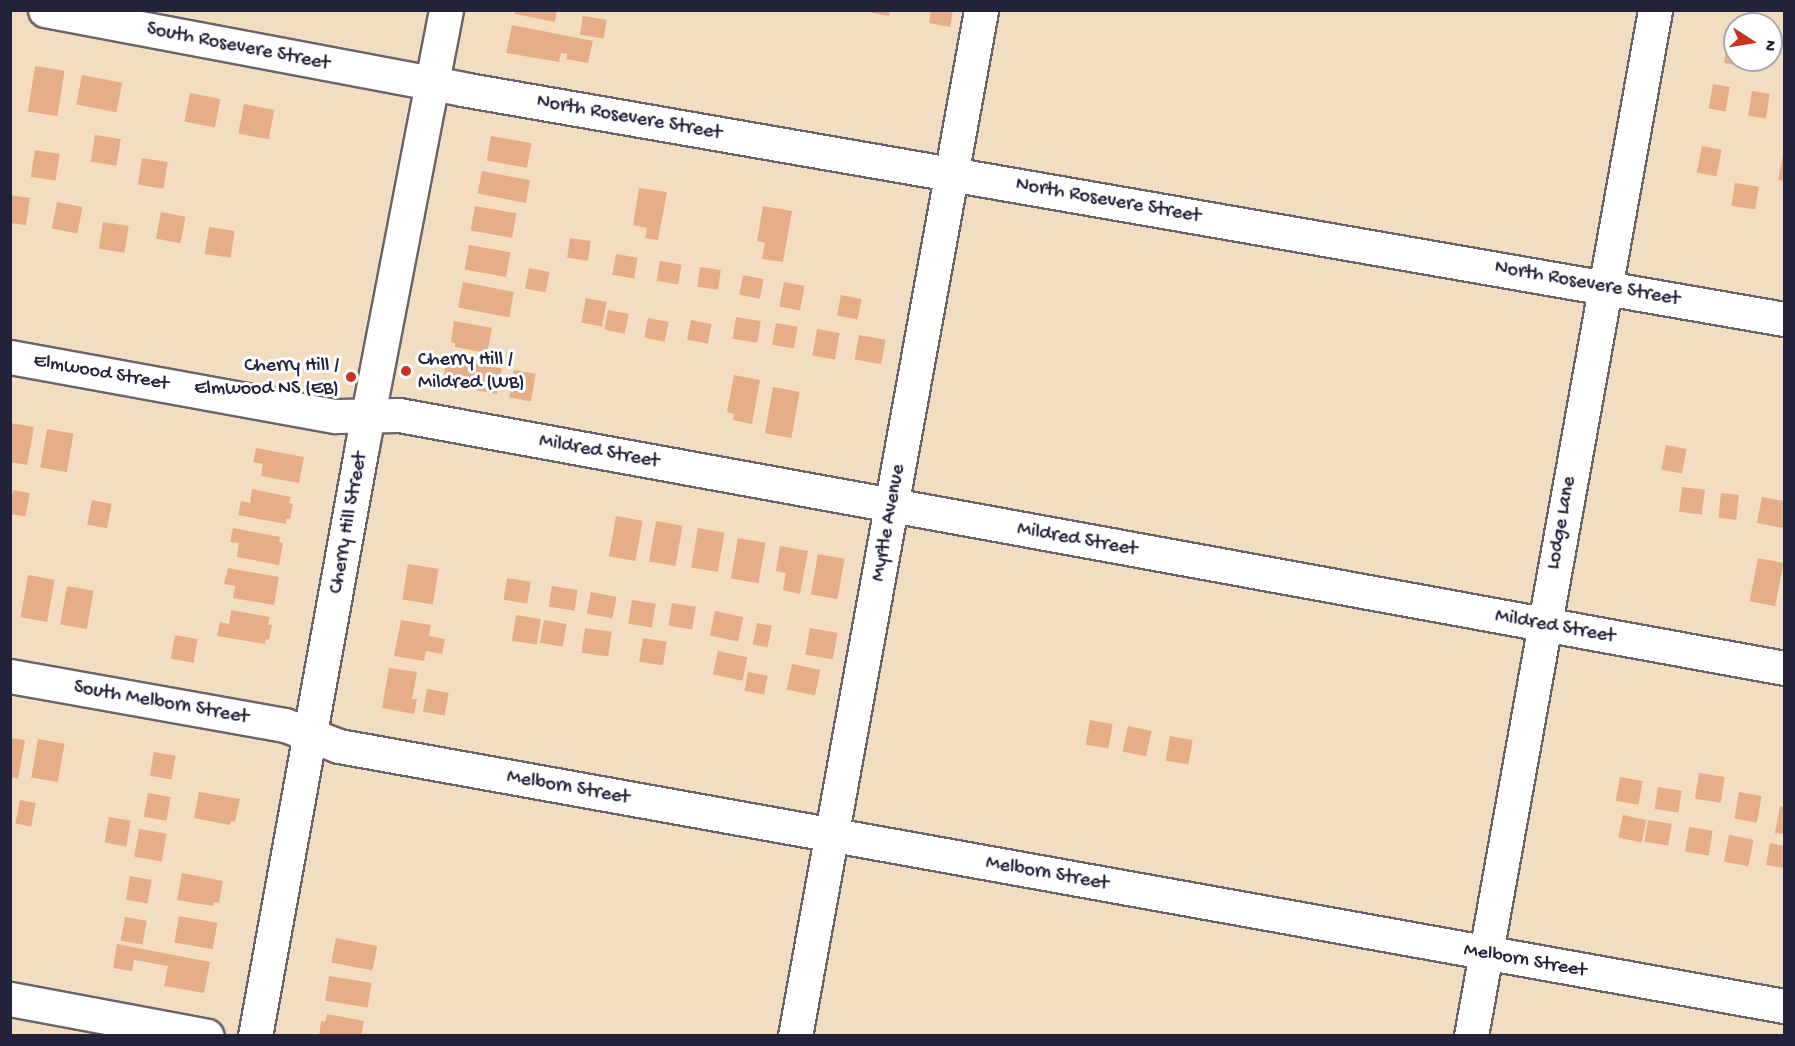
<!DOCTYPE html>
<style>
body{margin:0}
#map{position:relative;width:1795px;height:1046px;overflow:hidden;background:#f2ddc0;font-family:"Gochi Hand",sans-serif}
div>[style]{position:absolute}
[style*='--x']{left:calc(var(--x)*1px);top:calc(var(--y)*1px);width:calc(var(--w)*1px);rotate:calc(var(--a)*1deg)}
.building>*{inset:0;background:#e5ae89;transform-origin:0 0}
.roads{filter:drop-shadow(2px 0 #6b636a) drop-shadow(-2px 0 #6b636a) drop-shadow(0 2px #6b636a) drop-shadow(0 -2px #6b636a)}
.minor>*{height:33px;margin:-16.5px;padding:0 16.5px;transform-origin:16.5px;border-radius:16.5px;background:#fff}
.dots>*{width:16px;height:16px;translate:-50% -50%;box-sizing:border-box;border:3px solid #fff;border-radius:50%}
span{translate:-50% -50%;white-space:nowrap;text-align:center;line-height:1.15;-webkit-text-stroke:6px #fff;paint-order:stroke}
.street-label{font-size:20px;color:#22223b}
.poi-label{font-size:20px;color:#22223b}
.left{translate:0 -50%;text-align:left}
.right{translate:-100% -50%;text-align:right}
.frame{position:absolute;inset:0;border:12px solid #22223b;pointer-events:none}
.north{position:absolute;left:1723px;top:12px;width:60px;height:60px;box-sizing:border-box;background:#fff;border:2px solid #a7a7b1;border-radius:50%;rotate:102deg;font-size:16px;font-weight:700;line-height:24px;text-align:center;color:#22223b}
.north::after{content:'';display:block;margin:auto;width:21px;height:27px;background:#c8321e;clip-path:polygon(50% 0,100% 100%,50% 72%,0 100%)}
</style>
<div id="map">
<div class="building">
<div style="clip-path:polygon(515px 10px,557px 10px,555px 22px,515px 14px)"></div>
<div style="clip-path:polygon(872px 10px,890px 10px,889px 16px,872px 13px)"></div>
<div style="clip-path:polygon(931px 10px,953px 10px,950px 27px,929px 23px)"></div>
<div style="left:583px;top:16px;width:24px;height:19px;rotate:9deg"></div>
<div style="clip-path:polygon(1731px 22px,1735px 23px,1735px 60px,1752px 60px,1751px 68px,1724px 63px)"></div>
<div style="clip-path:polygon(512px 25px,593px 41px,588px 63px,566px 59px,567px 54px,561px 53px,559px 62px,506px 53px)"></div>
<div style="left:35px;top:66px;width:30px;height:46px;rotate:9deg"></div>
<div style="left:82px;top:75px;width:41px;height:30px;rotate:11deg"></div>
<div style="left:1713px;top:84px;width:17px;height:25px;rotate:10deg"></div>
<div style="left:1752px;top:91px;width:18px;height:25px;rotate:9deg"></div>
<div style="left:190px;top:93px;width:31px;height:29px;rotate:11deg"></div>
<div style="left:244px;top:104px;width:31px;height:30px;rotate:11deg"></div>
<div style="left:95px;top:135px;width:26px;height:27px;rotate:9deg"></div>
<div style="left:491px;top:136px;width:41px;height:25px;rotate:10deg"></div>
<div style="left:1702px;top:146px;width:20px;height:27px;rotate:11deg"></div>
<div style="left:35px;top:150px;width:25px;height:27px;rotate:9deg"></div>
<div style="clip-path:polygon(1783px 155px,1784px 156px,1784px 181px,1778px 180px)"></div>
<div style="left:142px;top:158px;width:26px;height:27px;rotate:9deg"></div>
<div style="left:482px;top:171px;width:49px;height:23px;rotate:11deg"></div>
<div style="left:1735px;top:183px;width:24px;height:23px;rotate:9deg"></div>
<div style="clip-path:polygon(639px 188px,667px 192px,658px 240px,645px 238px,647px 228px,633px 225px)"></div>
<div style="clip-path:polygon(10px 195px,30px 198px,26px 225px,10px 223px)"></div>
<div style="left:57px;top:202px;width:26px;height:27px;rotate:11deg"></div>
<div style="left:475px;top:206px;width:42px;height:25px;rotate:10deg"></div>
<div style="clip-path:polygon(763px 206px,792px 211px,783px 262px,762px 259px,765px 243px,757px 241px)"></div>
<div style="left:161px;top:212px;width:25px;height:27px;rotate:11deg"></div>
<div style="left:103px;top:222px;width:26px;height:27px;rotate:9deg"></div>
<div style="left:209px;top:227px;width:26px;height:27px;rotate:9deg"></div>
<div style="left:570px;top:238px;width:21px;height:20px;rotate:8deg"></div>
<div style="left:469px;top:245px;width:42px;height:25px;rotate:10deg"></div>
<div style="left:616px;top:254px;width:22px;height:21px;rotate:10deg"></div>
<div style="left:660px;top:261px;width:22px;height:20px;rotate:10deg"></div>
<div style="left:700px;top:267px;width:21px;height:20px;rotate:8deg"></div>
<div style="left:529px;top:268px;width:21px;height:21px;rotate:11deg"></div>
<div style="left:743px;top:275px;width:21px;height:20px;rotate:11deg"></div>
<div style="left:463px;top:282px;width:52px;height:26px;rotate:11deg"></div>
<div style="left:784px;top:282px;width:21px;height:25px;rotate:11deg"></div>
<div style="left:841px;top:295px;width:21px;height:21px;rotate:11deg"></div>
<div style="left:586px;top:298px;width:21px;height:25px;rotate:11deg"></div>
<div style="left:608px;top:310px;width:21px;height:20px;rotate:11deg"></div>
<div style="left:736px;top:317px;width:25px;height:22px;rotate:9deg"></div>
<div style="left:648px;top:318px;width:21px;height:20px;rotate:11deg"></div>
<div style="left:691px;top:320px;width:21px;height:20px;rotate:11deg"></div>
<div style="clip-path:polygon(454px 321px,492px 328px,487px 353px,455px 347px,455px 343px,451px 342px)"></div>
<div style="left:776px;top:323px;width:22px;height:22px;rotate:10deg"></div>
<div style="left:817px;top:329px;width:23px;height:27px;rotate:10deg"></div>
<div style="left:859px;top:335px;width:27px;height:25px;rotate:10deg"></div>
<div style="left:447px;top:358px;width:56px;height:26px;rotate:11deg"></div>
<div style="left:514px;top:370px;width:22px;height:28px;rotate:10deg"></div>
<div style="clip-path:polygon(734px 375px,760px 380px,752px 424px,733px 420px,734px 414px,727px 412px)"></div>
<div style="left:773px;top:387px;width:27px;height:47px;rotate:10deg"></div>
<div style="clip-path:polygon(10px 423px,34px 427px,27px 465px,10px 462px)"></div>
<div style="left:47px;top:429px;width:27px;height:39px;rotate:10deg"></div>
<div style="left:1666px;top:445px;width:21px;height:25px;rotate:11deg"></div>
<div style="clip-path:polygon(256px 448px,304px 457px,299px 483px,261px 476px,263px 464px,253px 462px)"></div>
<div style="left:1682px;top:487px;width:23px;height:25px;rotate:7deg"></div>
<div style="clip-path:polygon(252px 489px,291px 497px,289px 503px,293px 504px,290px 519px,286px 519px,286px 524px,238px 515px,241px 501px,250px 503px)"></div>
<div style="left:13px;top:490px;width:17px;height:24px;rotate:10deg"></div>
<div style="left:1721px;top:493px;width:18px;height:25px;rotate:6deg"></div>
<div style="clip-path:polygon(1762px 497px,1784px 501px,1783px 528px,1757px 523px)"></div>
<div style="left:92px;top:500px;width:20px;height:25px;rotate:11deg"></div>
<div style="left:616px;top:516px;width:27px;height:41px;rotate:10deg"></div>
<div style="left:656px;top:521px;width:27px;height:41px;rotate:10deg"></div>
<div style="clip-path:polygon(233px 528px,280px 537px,279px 542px,283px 543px,279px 565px,237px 557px,239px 543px,230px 542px)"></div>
<div style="left:698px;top:528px;width:27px;height:40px;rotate:10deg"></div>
<div style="left:738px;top:538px;width:28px;height:41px;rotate:10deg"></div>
<div style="clip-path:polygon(780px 546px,808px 551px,800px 594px,783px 590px,786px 573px,776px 571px)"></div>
<div style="left:818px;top:554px;width:27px;height:41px;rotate:10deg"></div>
<div style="left:1758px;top:558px;width:26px;height:44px;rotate:11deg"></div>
<div style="left:408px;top:564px;width:31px;height:36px;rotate:9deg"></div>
<div style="clip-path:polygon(228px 568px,279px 577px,274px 605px,233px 598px,235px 586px,224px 584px)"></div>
<div style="left:28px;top:575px;width:27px;height:43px;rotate:10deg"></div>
<div style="left:507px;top:578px;width:24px;height:22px;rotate:9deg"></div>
<div style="left:67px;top:586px;width:27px;height:39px;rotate:10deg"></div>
<div style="left:552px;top:586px;width:26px;height:21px;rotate:9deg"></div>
<div style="left:591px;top:592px;width:26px;height:22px;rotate:11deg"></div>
<div style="left:632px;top:600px;width:24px;height:24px;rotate:9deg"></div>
<div style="left:672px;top:603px;width:24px;height:23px;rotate:9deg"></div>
<div style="clip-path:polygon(231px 610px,270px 617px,268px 624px,272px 625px,269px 640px,266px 639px,265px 644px,217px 636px,220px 622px,229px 624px)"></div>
<div style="left:715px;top:611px;width:29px;height:25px;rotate:12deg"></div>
<div style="left:516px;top:615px;width:25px;height:26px;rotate:9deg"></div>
<div style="clip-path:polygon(401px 620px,431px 625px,429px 636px,445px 639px,442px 654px,426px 651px,424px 661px,394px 656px)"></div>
<div style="left:544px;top:620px;width:23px;height:23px;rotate:10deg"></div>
<div style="left:757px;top:623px;width:15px;height:22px;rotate:11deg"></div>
<div style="left:585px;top:628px;width:27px;height:25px;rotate:8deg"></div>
<div style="left:810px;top:628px;width:28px;height:27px;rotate:10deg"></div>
<div style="left:175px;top:635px;width:23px;height:24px;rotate:10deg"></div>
<div style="left:643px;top:638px;width:24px;height:24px;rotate:9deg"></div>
<div style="left:718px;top:651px;width:30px;height:24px;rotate:12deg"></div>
<div style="left:792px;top:664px;width:29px;height:26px;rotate:12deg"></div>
<div style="clip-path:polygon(389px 668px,417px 672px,412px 699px,417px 699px,414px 714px,382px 708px)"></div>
<div style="left:748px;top:672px;width:20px;height:19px;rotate:11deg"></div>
<div style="left:427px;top:689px;width:22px;height:23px;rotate:10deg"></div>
<div style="left:1090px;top:720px;width:23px;height:25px;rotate:10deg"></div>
<div style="left:1128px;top:726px;width:24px;height:26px;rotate:12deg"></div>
<div style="left:1170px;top:736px;width:23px;height:25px;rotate:10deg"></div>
<div style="clip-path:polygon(10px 738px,25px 740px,18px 779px,10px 777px)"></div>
<div style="left:38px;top:739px;width:27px;height:39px;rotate:10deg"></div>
<div style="left:154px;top:752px;width:22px;height:24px;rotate:10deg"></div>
<div style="left:1699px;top:773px;width:26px;height:26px;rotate:9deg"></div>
<div style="left:1620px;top:777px;width:23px;height:24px;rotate:10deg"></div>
<div style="left:1658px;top:787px;width:24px;height:22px;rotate:9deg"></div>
<div style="clip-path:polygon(199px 792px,240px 799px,235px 822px,231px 821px,230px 825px,194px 818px)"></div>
<div style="left:1739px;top:792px;width:23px;height:27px;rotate:10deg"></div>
<div style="left:148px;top:793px;width:23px;height:24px;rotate:10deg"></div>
<div style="left:20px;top:800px;width:16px;height:24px;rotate:11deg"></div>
<div style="clip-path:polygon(1780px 806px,1784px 807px,1784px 834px,1775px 833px)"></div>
<div style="left:1623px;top:815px;width:24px;height:23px;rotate:12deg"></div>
<div style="left:109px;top:817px;width:22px;height:26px;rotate:10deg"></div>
<div style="left:1648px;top:820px;width:24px;height:22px;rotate:9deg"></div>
<div style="left:1689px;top:827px;width:24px;height:25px;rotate:9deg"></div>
<div style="left:139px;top:829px;width:28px;height:28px;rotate:10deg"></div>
<div style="left:1729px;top:835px;width:25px;height:27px;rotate:11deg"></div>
<div style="clip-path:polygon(1770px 843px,1784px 846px,1784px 868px,1766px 865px)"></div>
<div style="clip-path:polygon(182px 873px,223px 881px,219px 903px,214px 902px,213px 906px,177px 900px)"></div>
<div style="left:130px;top:876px;width:22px;height:24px;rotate:10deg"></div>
<div style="left:179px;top:916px;width:39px;height:27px;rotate:10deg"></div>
<div style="left:125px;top:917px;width:22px;height:24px;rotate:10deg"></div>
<div style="left:336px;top:938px;width:42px;height:25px;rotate:11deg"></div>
<div style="clip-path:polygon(117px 944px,210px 962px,204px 993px,164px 986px,168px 966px,134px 960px,132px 971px,113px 968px)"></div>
<div style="left:329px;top:976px;width:43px;height:25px;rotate:9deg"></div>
<div style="clip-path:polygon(327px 1014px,364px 1021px,361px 1036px,319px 1036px,321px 1021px,325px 1022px)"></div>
</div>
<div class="roads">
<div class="minor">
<div style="--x:45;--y:10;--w:424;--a:10.7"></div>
<div style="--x:462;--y:89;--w:1342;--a:9.87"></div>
<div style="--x:10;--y:357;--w:331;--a:10.3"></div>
<div style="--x:336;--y:416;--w:63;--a:-0.9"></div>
<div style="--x:399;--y:415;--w:1408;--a:10.35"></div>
<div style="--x:10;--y:676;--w:279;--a:10.1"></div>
<div style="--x:285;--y:725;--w:58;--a:21.3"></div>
<div style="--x:339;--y:746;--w:1468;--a:10.2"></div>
<div style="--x:10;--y:999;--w:200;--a:10.6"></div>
<div style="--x:255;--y:1036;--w:600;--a:-79.72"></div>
<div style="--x:362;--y:446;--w:444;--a:-79.1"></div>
<div style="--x:795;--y:1036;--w:1043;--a:-79.72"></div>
<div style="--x:1471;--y:1036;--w:1042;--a:-79.83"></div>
</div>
</div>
<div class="dots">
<div style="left:406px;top:371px;background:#c8321e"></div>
<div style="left:351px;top:377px;background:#c8321e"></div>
</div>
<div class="street-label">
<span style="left:238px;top:47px;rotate:11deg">South Rosevere Street</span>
<span style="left:629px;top:118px;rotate:10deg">North Rosevere Street</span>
<span style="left:1108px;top:201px;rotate:10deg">North Rosevere Street</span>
<span style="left:1587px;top:284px;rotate:10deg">North Rosevere Street</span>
<span style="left:101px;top:373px;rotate:10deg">Elmwood Street</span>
<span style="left:599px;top:452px;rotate:10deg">Mildred Street</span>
<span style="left:349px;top:523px;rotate:-80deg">Cherry Hill Street</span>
<span style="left:889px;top:523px;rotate:-80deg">Myrtle Avenue</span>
<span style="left:1562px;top:523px;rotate:-80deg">Lodge Lane</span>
<span style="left:1077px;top:540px;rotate:10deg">Mildred Street</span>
<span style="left:1555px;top:627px;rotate:10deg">Mildred Street</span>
<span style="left:161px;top:703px;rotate:10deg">South Melborn Street</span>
<span style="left:568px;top:788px;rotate:10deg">Melborn Street</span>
<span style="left:1047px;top:874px;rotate:10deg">Melborn Street</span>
<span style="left:1525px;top:961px;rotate:10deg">Melborn Street</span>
</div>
<div class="poi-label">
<span class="left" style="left:418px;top:372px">Cherry Hill /<br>Mildred (WB)</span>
<span class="right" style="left:339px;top:378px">Cherry Hill /<br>Elmwood NS (EB)</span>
</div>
<div class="frame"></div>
<div class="north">N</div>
</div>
